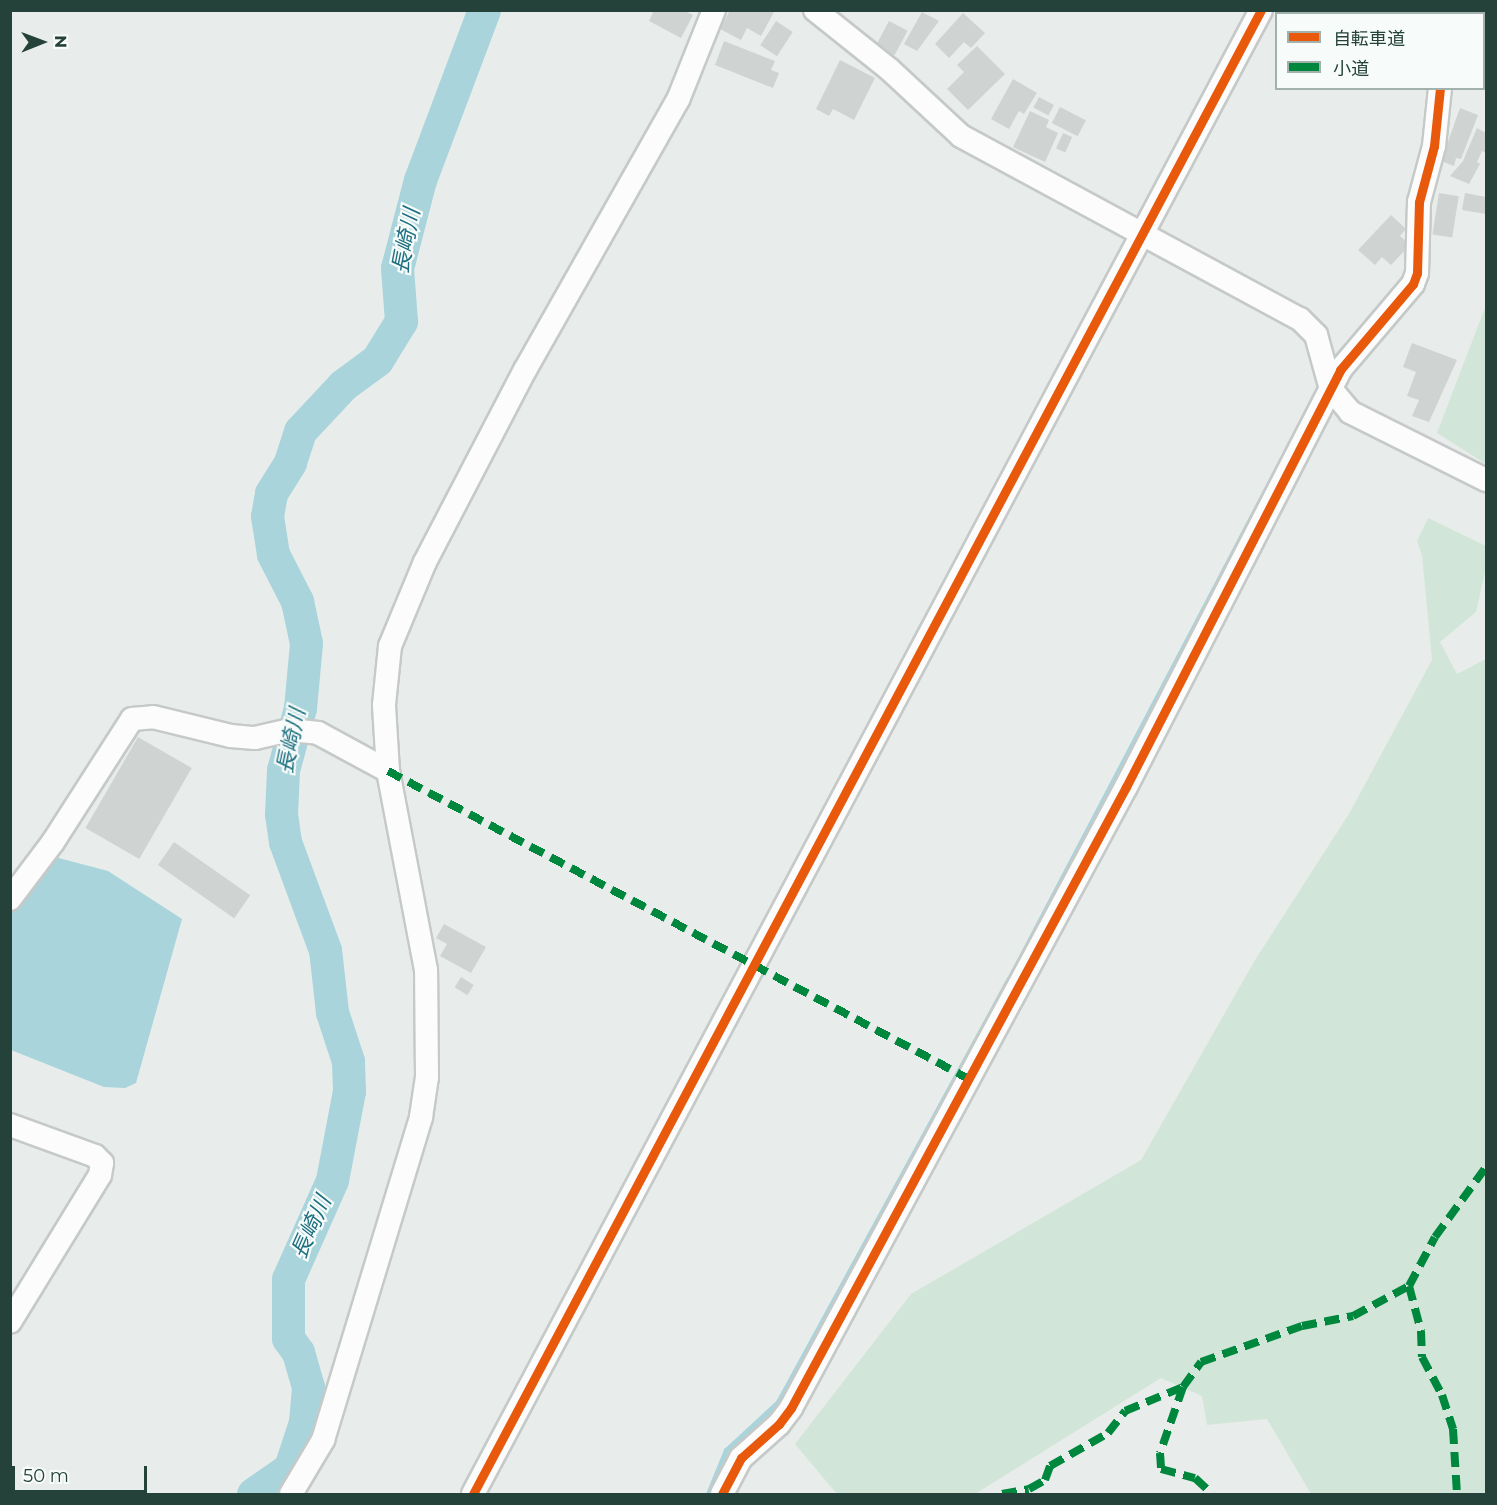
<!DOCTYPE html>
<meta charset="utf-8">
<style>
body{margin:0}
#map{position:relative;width:1497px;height:1505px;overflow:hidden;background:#e8edeb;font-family:Montserrat,"Noto Sans JP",sans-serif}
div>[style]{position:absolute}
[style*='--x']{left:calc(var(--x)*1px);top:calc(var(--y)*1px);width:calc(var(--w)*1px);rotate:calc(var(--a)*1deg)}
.green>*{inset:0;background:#d1e6d8}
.water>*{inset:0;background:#a9d4db}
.stream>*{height:5px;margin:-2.5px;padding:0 2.5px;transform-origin:2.5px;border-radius:2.5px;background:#a9d4db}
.river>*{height:33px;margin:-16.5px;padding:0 16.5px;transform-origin:16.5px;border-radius:16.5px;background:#a9d4db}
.building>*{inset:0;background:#cfd4d2;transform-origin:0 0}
.roads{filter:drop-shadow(2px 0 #c5cac8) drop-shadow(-2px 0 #c5cac8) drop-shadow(0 2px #c5cac8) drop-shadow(0 -2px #c5cac8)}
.minor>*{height:22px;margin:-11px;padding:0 11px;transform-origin:11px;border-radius:11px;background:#fcfcfc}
.quiet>*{height:8px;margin-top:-4px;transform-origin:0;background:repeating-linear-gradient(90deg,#00873e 0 15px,transparent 0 23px)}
.cycleway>*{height:9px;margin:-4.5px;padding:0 4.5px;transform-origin:4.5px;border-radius:4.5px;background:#e8590c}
span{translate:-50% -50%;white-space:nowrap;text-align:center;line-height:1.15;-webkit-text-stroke:4.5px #f7fbf9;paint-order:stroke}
.water-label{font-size:22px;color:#1c6f80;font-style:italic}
.frame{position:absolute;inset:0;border:12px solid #24423a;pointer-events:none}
.legend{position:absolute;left:1275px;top:12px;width:210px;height:78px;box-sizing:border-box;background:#f7fbf9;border:2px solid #a3b1ad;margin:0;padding:8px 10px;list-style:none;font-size:18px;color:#24423a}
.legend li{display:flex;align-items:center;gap:12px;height:30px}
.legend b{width:30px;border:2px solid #a3b1ad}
.north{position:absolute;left:12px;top:12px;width:60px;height:60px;-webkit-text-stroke:4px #f7fbf9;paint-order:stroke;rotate:89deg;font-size:16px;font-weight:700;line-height:24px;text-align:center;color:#24423a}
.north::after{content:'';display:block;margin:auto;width:21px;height:27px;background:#24423a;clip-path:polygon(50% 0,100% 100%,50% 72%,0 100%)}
.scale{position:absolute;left:12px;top:1466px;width:135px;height:27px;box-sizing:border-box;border:3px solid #24423a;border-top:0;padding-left:8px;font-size:18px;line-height:21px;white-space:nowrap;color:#24423a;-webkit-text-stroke:4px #f7fbf9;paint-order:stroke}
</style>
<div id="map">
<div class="green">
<div style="clip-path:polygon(1486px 305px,1486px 464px,1437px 433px)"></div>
<div style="clip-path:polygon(1428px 518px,1486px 546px,1486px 568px,1476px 612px,1440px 642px,1457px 674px,1486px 659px,1486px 1494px,1311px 1494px,1267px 1419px,1207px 1425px,1202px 1396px,1161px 1378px,975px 1494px,837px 1494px,795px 1444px,911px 1294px,1141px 1160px,1255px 960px,1350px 812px,1432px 660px,1422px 555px,1417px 541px)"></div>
</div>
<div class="water">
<div style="clip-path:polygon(55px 857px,108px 871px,182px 919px,136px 1083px,125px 1088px,104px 1087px,11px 1050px,10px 913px)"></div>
</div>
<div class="stream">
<div style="--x:708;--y:1494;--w:48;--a:-67.8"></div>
<div style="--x:726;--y:1450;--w:71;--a:-42.7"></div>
<div style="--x:778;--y:1402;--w:482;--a:-61.4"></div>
<div style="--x:1009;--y:979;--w:672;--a:-62.33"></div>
</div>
<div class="river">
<div style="--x:253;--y:1494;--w:45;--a:-35.1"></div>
<div style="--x:290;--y:1468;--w:48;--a:-71.9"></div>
<div style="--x:305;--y:1422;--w:35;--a:-85"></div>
<div style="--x:308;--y:1387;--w:36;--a:-106"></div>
<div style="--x:298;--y:1352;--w:17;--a:-126"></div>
<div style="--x:288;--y:1338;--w:59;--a:-90"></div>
<div style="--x:288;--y:1279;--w:108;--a:-66"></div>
<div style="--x:332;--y:1180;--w:91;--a:-79.2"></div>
<div style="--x:349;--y:1091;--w:30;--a:-92"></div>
<div style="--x:348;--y:1061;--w:52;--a:-108.1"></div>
<div style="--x:332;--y:1012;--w:62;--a:-96.4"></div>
<div style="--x:325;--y:950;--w:115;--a:-110.3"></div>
<div style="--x:285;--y:842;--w:28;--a:-98"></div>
<div style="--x:281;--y:814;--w:44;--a:-87.4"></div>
<div style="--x:283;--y:770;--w:64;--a:-74.7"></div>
<div style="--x:300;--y:708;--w:65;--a:-84.7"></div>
<div style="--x:306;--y:643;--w:43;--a:-102.1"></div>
<div style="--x:297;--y:601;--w:53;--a:-117.1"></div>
<div style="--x:273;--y:554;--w:38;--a:-99"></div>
<div style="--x:267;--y:516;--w:23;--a:-80"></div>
<div style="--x:271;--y:493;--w:36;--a:-58"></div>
<div style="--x:290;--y:462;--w:33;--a:-72"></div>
<div style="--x:300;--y:431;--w:63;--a:-46.9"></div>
<div style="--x:343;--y:385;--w:42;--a:-36.3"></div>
<div style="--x:377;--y:360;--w:46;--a:-58.4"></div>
<div style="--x:401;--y:321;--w:53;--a:-94.3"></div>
<div style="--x:397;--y:268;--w:91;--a:-75.4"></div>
<div style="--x:420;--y:180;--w:182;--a:-69.4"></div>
</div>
<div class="building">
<div style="clip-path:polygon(654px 10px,683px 10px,693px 15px,681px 38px,649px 21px)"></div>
<div style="clip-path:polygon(730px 10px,775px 10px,761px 36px,747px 28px,741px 40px,720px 29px)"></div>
<div style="clip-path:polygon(922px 12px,939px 21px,917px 51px,904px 44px)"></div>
<div style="clip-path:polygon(963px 13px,985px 33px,971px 48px,964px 42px,949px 58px,935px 44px)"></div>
<div style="left:776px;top:21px;width:20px;height:29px;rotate:33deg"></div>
<div style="left:889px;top:21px;width:21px;height:28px;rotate:28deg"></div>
<div style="clip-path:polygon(724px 41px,775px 61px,771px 70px,779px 73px,773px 88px,715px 65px)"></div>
<div style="clip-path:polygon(977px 46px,1005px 74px,968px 110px,947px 89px,964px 72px,957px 65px)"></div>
<div style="clip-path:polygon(840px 60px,875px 78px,854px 120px,833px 109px,829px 116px,816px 109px)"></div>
<div style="clip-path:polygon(1013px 79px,1037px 93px,1024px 114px,1019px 111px,1009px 129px,991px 119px)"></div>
<div style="left:1039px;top:97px;width:17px;height:12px;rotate:28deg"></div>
<div style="left:1060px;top:107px;width:29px;height:18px;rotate:27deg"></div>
<div style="clip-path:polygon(1460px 108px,1478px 115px,1461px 159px,1456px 158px,1454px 166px,1441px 161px)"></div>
<div style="clip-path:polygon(1030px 111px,1049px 120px,1046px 127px,1058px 133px,1045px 162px,1013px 147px)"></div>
<div style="clip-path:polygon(1477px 128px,1486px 133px,1486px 153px,1482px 151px,1477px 162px,1480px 164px,1469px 184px,1450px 176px,1463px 161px)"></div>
<div style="left:1063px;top:133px;width:10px;height:17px;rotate:24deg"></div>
<div style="left:1439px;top:193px;width:20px;height:42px;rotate:9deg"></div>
<div style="clip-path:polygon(1465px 193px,1486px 197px,1486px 214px,1462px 210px)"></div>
<div style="clip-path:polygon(1391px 215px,1406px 229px,1400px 236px,1410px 245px,1391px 265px,1382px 257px,1375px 265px,1358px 250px)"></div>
<div style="clip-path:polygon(1412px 343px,1457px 360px,1429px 422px,1412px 416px,1419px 400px,1407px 396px,1416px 372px,1403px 367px)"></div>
<div style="left:138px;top:737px;width:62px;height:105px;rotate:30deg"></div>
<div style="left:174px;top:842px;width:93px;height:28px;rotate:35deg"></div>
<div style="clip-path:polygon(444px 924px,486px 947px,471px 973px,440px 956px,447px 944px,436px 938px)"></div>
<div style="left:461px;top:977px;width:15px;height:12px;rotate:32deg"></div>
</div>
<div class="roads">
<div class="minor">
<div style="--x:815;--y:10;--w:95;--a:38.6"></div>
<div style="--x:889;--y:69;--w:98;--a:42.9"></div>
<div style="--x:961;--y:136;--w:385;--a:28.4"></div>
<div style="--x:1300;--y:319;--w:23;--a:45"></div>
<div style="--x:1316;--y:335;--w:56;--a:74.5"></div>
<div style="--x:1331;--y:389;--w:30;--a:50"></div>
<div style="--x:1350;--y:412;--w:152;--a:26.6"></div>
<div style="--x:1462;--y:14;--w:6;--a:-45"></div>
<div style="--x:10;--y:899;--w:71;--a:-53"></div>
<div style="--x:53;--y:842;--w:146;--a:-57.3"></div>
<div style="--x:132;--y:719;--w:21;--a:-5"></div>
<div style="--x:153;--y:717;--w:80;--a:13.7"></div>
<div style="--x:231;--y:736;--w:24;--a:5"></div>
<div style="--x:255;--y:738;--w:37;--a:-13"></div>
<div style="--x:291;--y:730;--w:27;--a:6"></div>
<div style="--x:318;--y:733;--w:80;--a:28.5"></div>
<div style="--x:10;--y:1125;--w:90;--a:20"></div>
<div style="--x:95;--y:1156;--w:10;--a:45"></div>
<div style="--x:102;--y:1163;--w:12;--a:99"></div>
<div style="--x:100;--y:1175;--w:172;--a:121.5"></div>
<div style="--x:291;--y:1494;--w:63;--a:-59.3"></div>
<div style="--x:323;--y:1440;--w:338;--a:-73.1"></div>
<div style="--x:421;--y:1117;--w:40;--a:-81.5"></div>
<div style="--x:427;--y:1077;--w:107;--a:-90.5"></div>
<div style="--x:426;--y:970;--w:203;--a:-100.8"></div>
<div style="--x:388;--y:771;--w:66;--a:-93.5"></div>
<div style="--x:384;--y:705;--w:59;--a:-84.2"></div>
<div style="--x:390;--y:646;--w:91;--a:-67.4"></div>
<div style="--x:425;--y:562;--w:216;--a:-62.5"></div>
<div style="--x:525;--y:370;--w:310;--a:-60.5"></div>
<div style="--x:678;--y:100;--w:97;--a:-68.2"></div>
<div style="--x:473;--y:1494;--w:1680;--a:-62.03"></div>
<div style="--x:722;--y:1494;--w:41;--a:-62.2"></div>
<div style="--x:741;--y:1458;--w:51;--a:-41.8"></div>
<div style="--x:779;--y:1424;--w:20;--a:-53"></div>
<div style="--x:791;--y:1408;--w:706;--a:-61.66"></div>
<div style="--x:1126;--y:787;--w:469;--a:-62.8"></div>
<div style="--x:1340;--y:370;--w:113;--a:-49.7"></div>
<div style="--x:1413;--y:284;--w:12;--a:-70"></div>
<div style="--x:1417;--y:273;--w:71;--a:-88.4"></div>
<div style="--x:1419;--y:202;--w:58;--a:-75"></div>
<div style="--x:1434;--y:146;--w:58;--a:-84.1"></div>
</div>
</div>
<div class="quiet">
<div style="--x:388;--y:771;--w:658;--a:27.93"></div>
<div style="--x:1409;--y:1286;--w:47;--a:75.1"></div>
<div style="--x:1421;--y:1331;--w:26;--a:88"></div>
<div style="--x:1422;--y:1357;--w:43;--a:62.2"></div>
<div style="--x:1442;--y:1395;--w:36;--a:72"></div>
<div style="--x:1453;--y:1429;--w:65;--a:86.5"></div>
<div style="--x:1183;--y:1387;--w:70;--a:109.2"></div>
<div style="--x:1160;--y:1453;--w:16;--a:86"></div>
<div style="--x:1161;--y:1469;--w:35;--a:15"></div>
<div style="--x:1195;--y:1478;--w:23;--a:43"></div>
<div style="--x:1002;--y:1494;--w:27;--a:-10"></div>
<div style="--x:1029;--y:1489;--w:18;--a:-29"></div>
<div style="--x:1045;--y:1480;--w:15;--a:-70"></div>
<div style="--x:1050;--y:1466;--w:67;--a:-29.6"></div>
<div style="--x:1108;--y:1433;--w:28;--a:-52"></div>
<div style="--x:1125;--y:1411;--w:63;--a:-22.5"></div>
<div style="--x:1183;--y:1387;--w:31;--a:-54"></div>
<div style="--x:1201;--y:1362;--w:107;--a:-19.6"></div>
<div style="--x:1302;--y:1326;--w:52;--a:-11.1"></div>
<div style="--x:1353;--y:1316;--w:64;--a:-28.2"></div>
<div style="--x:1409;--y:1286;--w:55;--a:-62"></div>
<div style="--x:1435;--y:1237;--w:87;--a:-53.9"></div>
</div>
<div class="cycleway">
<div style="--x:473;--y:1494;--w:1680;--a:-62.03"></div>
<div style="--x:722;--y:1494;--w:41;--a:-62.2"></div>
<div style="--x:741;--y:1458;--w:51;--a:-41.8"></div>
<div style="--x:779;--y:1424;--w:20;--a:-53"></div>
<div style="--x:791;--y:1408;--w:706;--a:-61.66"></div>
<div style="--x:1126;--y:787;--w:469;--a:-62.8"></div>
<div style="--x:1340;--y:370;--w:113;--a:-49.7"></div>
<div style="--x:1413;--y:284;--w:12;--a:-70"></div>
<div style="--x:1417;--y:273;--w:71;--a:-88.4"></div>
<div style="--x:1419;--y:202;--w:58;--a:-75"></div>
<div style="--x:1434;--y:146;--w:58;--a:-84.1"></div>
</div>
<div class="water-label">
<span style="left:406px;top:241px;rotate:-79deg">長崎川</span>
<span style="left:291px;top:741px;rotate:-78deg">長崎川</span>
<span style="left:311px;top:1227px;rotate:-66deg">長崎川</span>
</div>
<div class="frame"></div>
<ul class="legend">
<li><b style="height:8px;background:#e8590c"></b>自転車道</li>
<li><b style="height:8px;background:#00873e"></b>小道</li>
</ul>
<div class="north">N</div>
<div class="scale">50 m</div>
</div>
